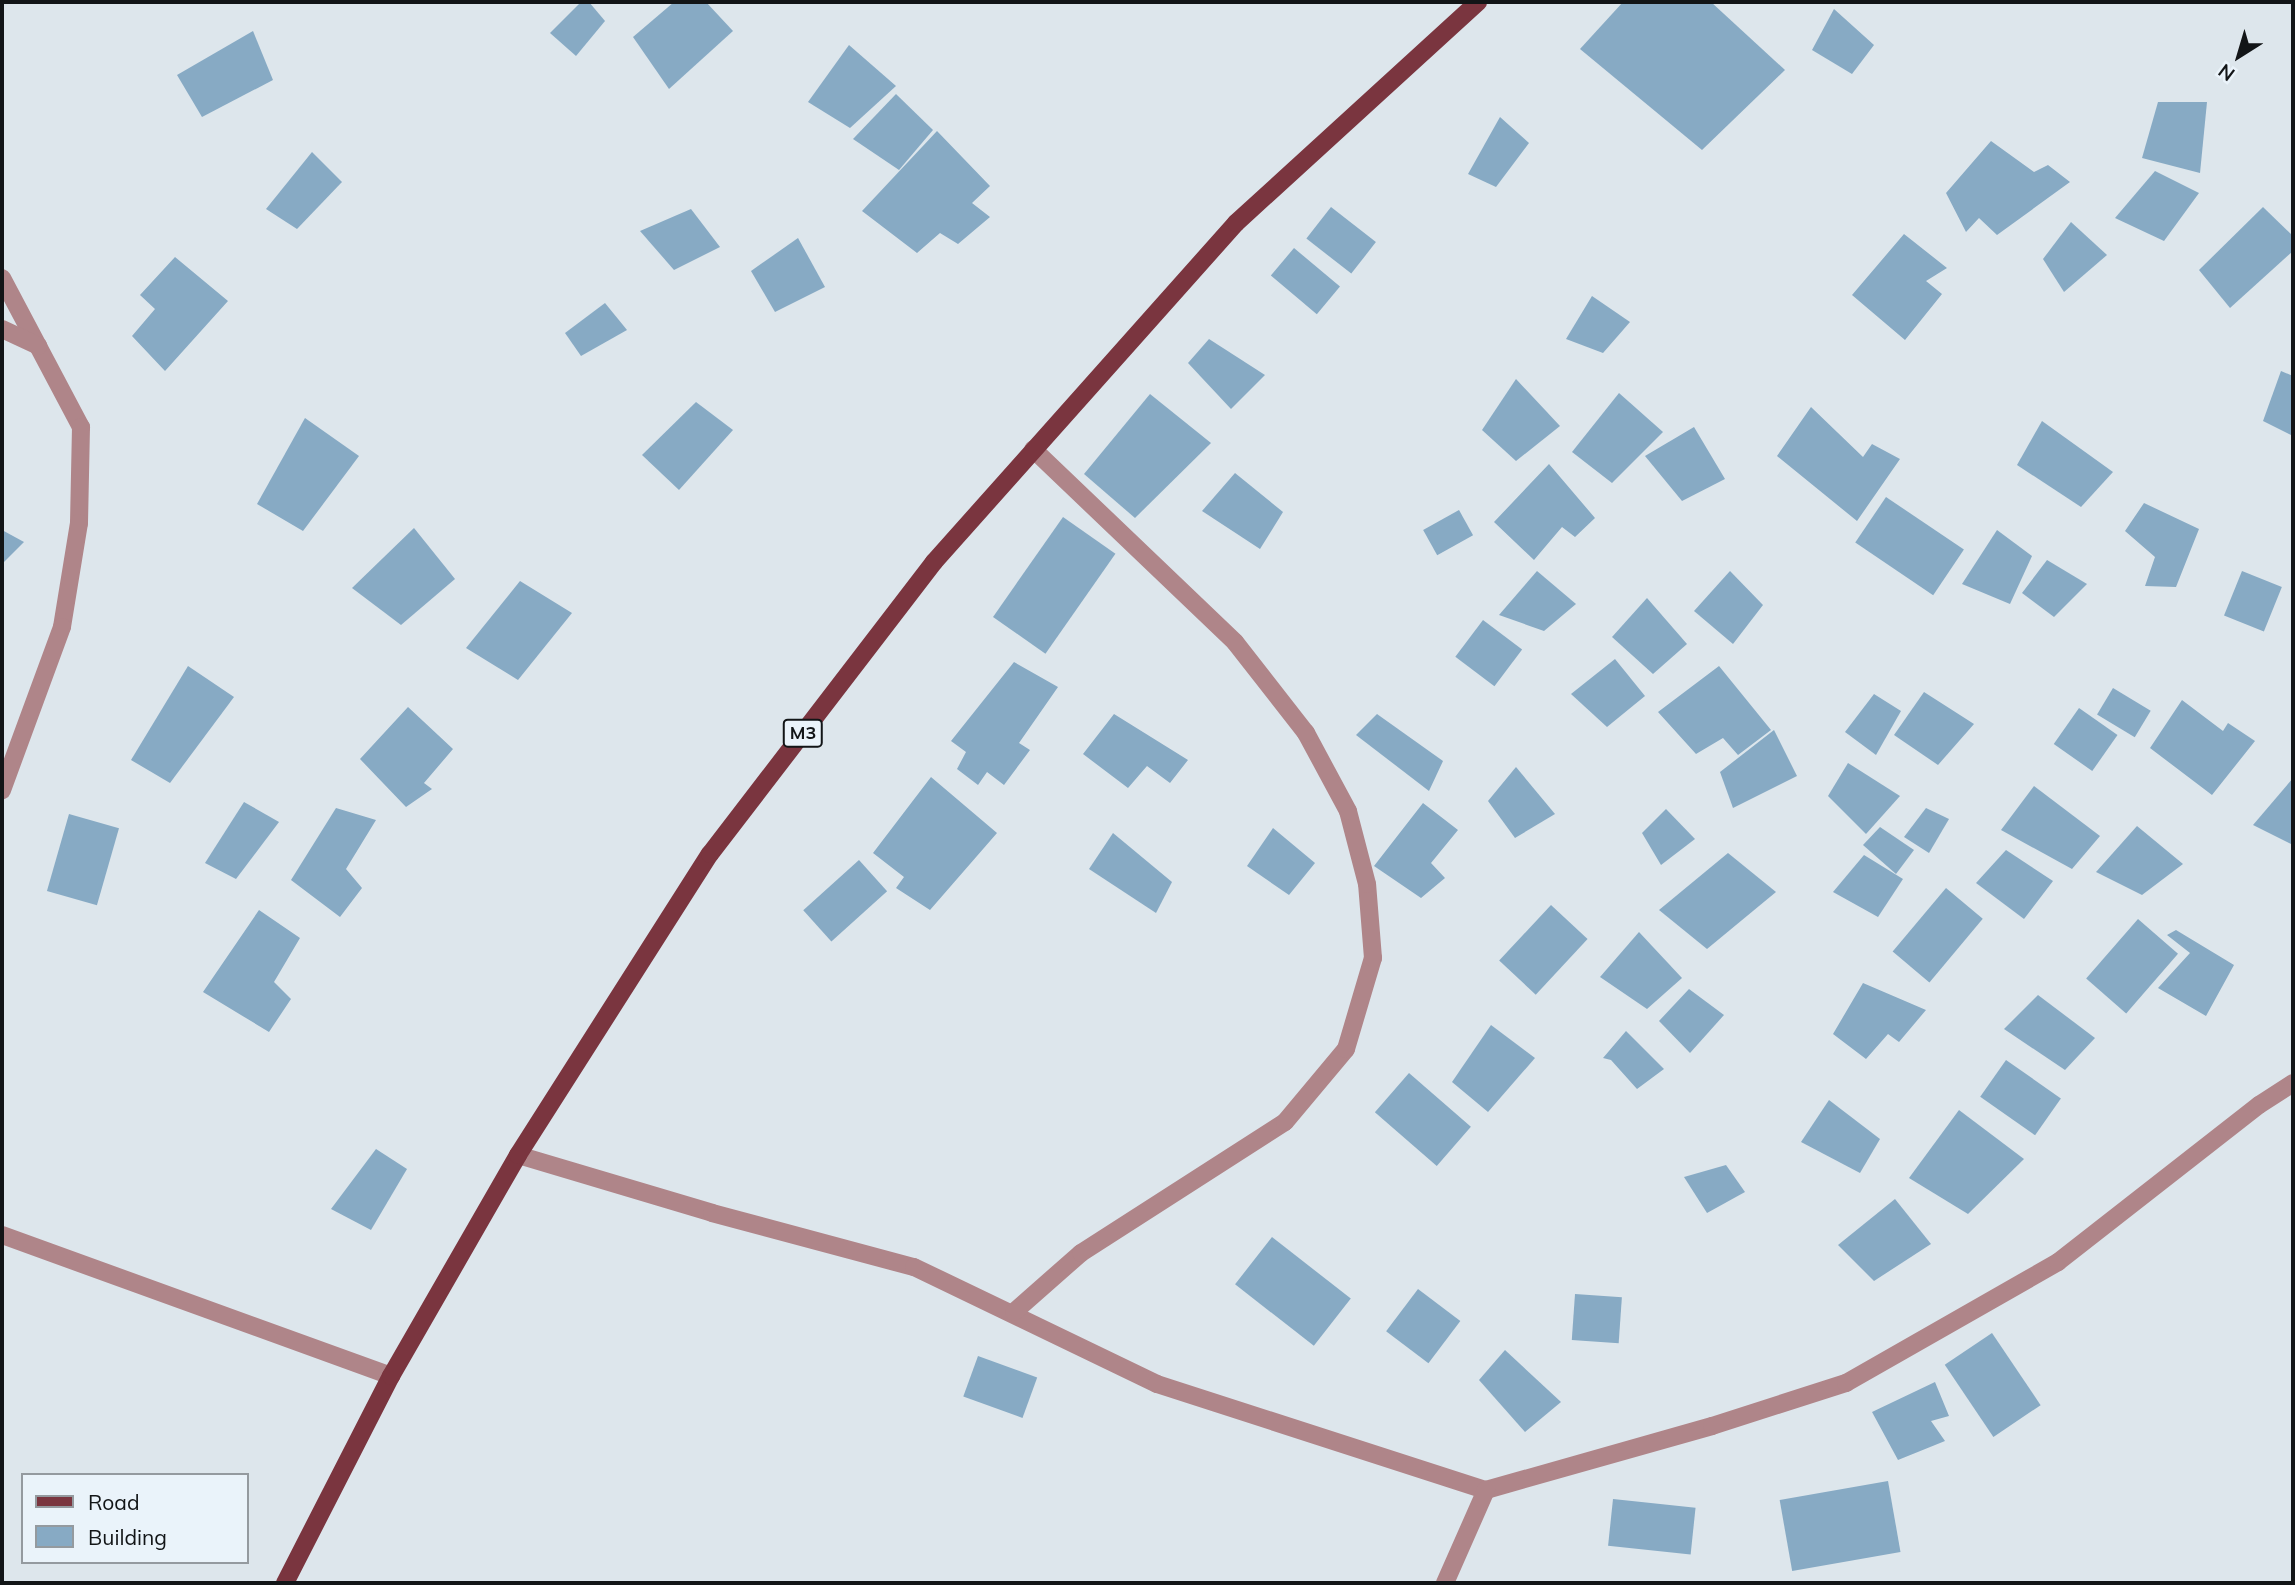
<!DOCTYPE html>
<style>
body{margin:0}
#map{position:relative;width:2295px;height:1585px;overflow:hidden;background:#dde6ec;font-family:Mulish,sans-serif}
div>[style]{position:absolute}
[style*='--x']{left:calc(var(--x)*1px);top:calc(var(--y)*1px);width:calc(var(--w)*1px);rotate:calc(var(--a)*1deg)}
.building>*{inset:0;background:#87aac4;transform-origin:0 0}
.minor>*{height:18px;margin:-9px;padding:0 9px;transform-origin:9px;border-radius:9px;background:#af8589}
.major>*{height:18px;margin:-9px;padding:0 9px;transform-origin:9px;border-radius:9px;background:#7a353f}
span{translate:-50% -50%;white-space:nowrap;text-align:center;line-height:1.15;-webkit-text-stroke:5px #eaf3fa;paint-order:stroke}
.shield-label span{padding:2px 5px;background:#eaf3fa;border:2px solid;border-radius:5px;-webkit-text-stroke-width:0}
.shield-label{font-size:18px;color:#121517;font-weight:700}
.frame{position:absolute;inset:0;border:4px solid #121517;pointer-events:none}
.legend{position:absolute;left:21px;top:1473px;width:228px;height:91px;box-sizing:border-box;background:#eaf3fa;border:2px solid #949a9f;margin:0;padding:9px 12px;list-style:none;font-size:21px;color:#121517}
.legend li{display:flex;align-items:center;gap:14px;height:35px}
.legend b{width:35px;border:2px solid #949a9f}
.north{position:absolute;left:2204px;top:21px;width:70px;height:70px;-webkit-text-stroke:5px #eaf3fa;paint-order:stroke;rotate:217deg;font-size:19px;font-weight:700;line-height:28px;text-align:center;color:#121517}
.north::after{content:'';display:block;margin:auto;width:24px;height:32px;background:#121517;clip-path:polygon(50% 0,100% 100%,50% 72%,0 100%)}
</style>
<div id="map">
<div class="building">
<div style="clip-path:polygon(581px 2px,589px 2px,605px 21px,576px 56px,550px 33px)"></div>
<div style="clip-path:polygon(674px 2px,706px 2px,733px 31px,669px 89px,633px 37px)"></div>
<div style="clip-path:polygon(1623px 2px,1711px 2px,1785px 70px,1702px 150px,1580px 49px)"></div>
<div style="clip-path:polygon(1834px 9px,1874px 45px,1852px 74px,1812px 50px)"></div>
<div style="clip-path:polygon(253px 31px,273px 80px,202px 117px,177px 75px)"></div>
<div style="clip-path:polygon(849px 45px,896px 86px,850px 128px,808px 102px)"></div>
<div style="clip-path:polygon(896px 94px,933px 130px,899px 170px,853px 139px)"></div>
<div style="clip-path:polygon(2158px 102px,2207px 102px,2200px 173px,2142px 158px)"></div>
<div style="clip-path:polygon(1500px 117px,1529px 143px,1496px 187px,1468px 174px)"></div>
<div style="clip-path:polygon(937px 131px,990px 186px,972px 203px,990px 217px,958px 244px,940px 233px,917px 253px,862px 211px)"></div>
<div style="clip-path:polygon(1991px 141px,2034px 172px,2048px 165px,2070px 182px,1997px 235px,1979px 218px,1966px 232px,1946px 193px)"></div>
<div style="clip-path:polygon(312px 152px,342px 182px,297px 229px,266px 209px)"></div>
<div style="clip-path:polygon(2155px 171px,2199px 193px,2164px 241px,2115px 218px)"></div>
<div style="left:1331px;top:207px;width:57px;height:40px;rotate:38deg"></div>
<div style="clip-path:polygon(2263px 207px,2293px 236px,2293px 251px,2230px 308px,2199px 270px)"></div>
<div style="clip-path:polygon(691px 209px,720px 247px,674px 270px,640px 231px)"></div>
<div style="clip-path:polygon(2071px 222px,2107px 255px,2064px 292px,2043px 259px)"></div>
<div style="clip-path:polygon(1904px 234px,1947px 268px,1926px 281px,1942px 294px,1905px 340px,1852px 295px)"></div>
<div style="clip-path:polygon(798px 238px,825px 287px,775px 312px,751px 271px)"></div>
<div style="left:1294px;top:248px;width:60px;height:36px;rotate:40deg"></div>
<div style="clip-path:polygon(175px 257px,228px 301px,165px 371px,132px 336px,155px 309px,140px 295px)"></div>
<div style="clip-path:polygon(1592px 296px,1630px 322px,1603px 353px,1566px 339px)"></div>
<div style="clip-path:polygon(605px 303px,627px 330px,581px 356px,565px 333px)"></div>
<div style="clip-path:polygon(1209px 339px,1265px 375px,1231px 409px,1188px 363px)"></div>
<div style="clip-path:polygon(2281px 371px,2293px 376px,2293px 436px,2263px 421px)"></div>
<div style="clip-path:polygon(1516px 379px,1560px 426px,1516px 461px,1482px 430px)"></div>
<div style="clip-path:polygon(1619px 393px,1663px 432px,1612px 483px,1572px 452px)"></div>
<div style="clip-path:polygon(1150px 394px,1211px 443px,1135px 518px,1084px 474px)"></div>
<div style="clip-path:polygon(696px 402px,733px 430px,679px 490px,642px 455px)"></div>
<div style="clip-path:polygon(1811px 407px,1863px 457px,1872px 444px,1900px 459px,1857px 521px,1777px 456px)"></div>
<div style="clip-path:polygon(305px 418px,359px 456px,303px 531px,257px 504px)"></div>
<div style="clip-path:polygon(2042px 421px,2113px 472px,2081px 507px,2017px 465px)"></div>
<div style="clip-path:polygon(1694px 427px,1725px 479px,1682px 501px,1645px 456px)"></div>
<div style="clip-path:polygon(1549px 464px,1595px 518px,1575px 537px,1562px 527px,1534px 560px,1494px 522px)"></div>
<div style="clip-path:polygon(1235px 473px,1283px 512px,1260px 549px,1202px 511px)"></div>
<div style="left:1886px;top:497px;width:94px;height:55px;rotate:34deg"></div>
<div style="clip-path:polygon(2144px 503px,2199px 529px,2176px 587px,2145px 586px,2155px 557px,2125px 531px)"></div>
<div style="left:1459px;top:510px;width:29px;height:41px;rotate:61deg"></div>
<div style="left:1063px;top:517px;width:64px;height:122px;rotate:35deg"></div>
<div style="clip-path:polygon(414px 528px,455px 579px,401px 625px,352px 588px)"></div>
<div style="clip-path:polygon(2px 530px,24px 542px,2px 564px)"></div>
<div style="clip-path:polygon(1997px 530px,2032px 556px,2010px 604px,1962px 584px)"></div>
<div style="clip-path:polygon(2047px 560px,2087px 584px,2054px 617px,2022px 593px)"></div>
<div style="clip-path:polygon(1537px 571px,1576px 604px,1544px 631px,1499px 615px)"></div>
<div style="clip-path:polygon(1730px 571px,1763px 605px,1733px 644px,1694px 611px)"></div>
<div style="left:2242px;top:571px;width:43px;height:48px;rotate:22deg"></div>
<div style="clip-path:polygon(520px 581px,572px 613px,518px 680px,466px 648px)"></div>
<div style="clip-path:polygon(1647px 598px,1687px 644px,1653px 674px,1612px 637px)"></div>
<div style="left:1483px;top:620px;width:49px;height:46px;rotate:37deg"></div>
<div style="clip-path:polygon(1615px 659px,1645px 696px,1607px 727px,1571px 694px)"></div>
<div style="clip-path:polygon(1014px 662px,1058px 687px,1019px 743px,1030px 750px,1004px 785px,987px 772px,978px 785px,957px 769px,966px 752px,951px 741px)"></div>
<div style="clip-path:polygon(188px 666px,234px 697px,170px 783px,131px 760px)"></div>
<div style="clip-path:polygon(1719px 666px,1771px 730px,1738px 755px,1723px 738px,1696px 754px,1658px 712px)"></div>
<div style="left:2113px;top:688px;width:44px;height:31px;rotate:31deg"></div>
<div style="clip-path:polygon(1924px 692px,1974px 724px,1938px 765px,1894px 735px)"></div>
<div style="clip-path:polygon(1874px 694px,1901px 711px,1876px 755px,1845px 732px)"></div>
<div style="clip-path:polygon(2182px 700px,2223px 731px,2228px 723px,2255px 741px,2212px 795px,2150px 748px)"></div>
<div style="clip-path:polygon(408px 707px,453px 749px,424px 783px,432px 789px,406px 807px,360px 759px)"></div>
<div style="left:2079px;top:708px;width:47px;height:44px;rotate:35deg"></div>
<div style="clip-path:polygon(1114px 714px,1188px 760px,1170px 783px,1147px 766px,1128px 788px,1083px 754px)"></div>
<div style="clip-path:polygon(1377px 714px,1443px 761px,1429px 791px,1356px 735px)"></div>
<div style="clip-path:polygon(1774px 730px,1797px 776px,1733px 808px,1720px 772px)"></div>
<div style="clip-path:polygon(1848px 763px,1900px 796px,1866px 834px,1828px 796px)"></div>
<div style="clip-path:polygon(1516px 767px,1555px 814px,1515px 838px,1488px 801px)"></div>
<div style="clip-path:polygon(931px 777px,997px 833px,930px 910px,896px 888px,904px 877px,873px 853px)"></div>
<div style="clip-path:polygon(2293px 778px,2293px 845px,2253px 825px)"></div>
<div style="clip-path:polygon(2034px 786px,2100px 836px,2072px 869px,2001px 830px)"></div>
<div style="clip-path:polygon(244px 802px,279px 822px,236px 879px,205px 863px)"></div>
<div style="clip-path:polygon(1423px 803px,1458px 830px,1431px 863px,1445px 878px,1421px 898px,1374px 866px)"></div>
<div style="clip-path:polygon(336px 808px,376px 820px,346px 869px,362px 888px,340px 917px,291px 880px)"></div>
<div style="clip-path:polygon(1926px 808px,1949px 819px,1929px 853px,1904px 837px)"></div>
<div style="clip-path:polygon(1666px 809px,1695px 839px,1661px 865px,1642px 833px)"></div>
<div style="left:69px;top:814px;width:52px;height:80px;rotate:16deg"></div>
<div style="clip-path:polygon(2137px 826px,2183px 864px,2142px 895px,2096px 872px)"></div>
<div style="clip-path:polygon(1880px 827px,1914px 850px,1896px 874px,1863px 845px)"></div>
<div style="clip-path:polygon(1273px 828px,1315px 863px,1289px 895px,1247px 866px)"></div>
<div style="clip-path:polygon(1113px 833px,1172px 882px,1156px 913px,1089px 869px)"></div>
<div style="clip-path:polygon(2006px 850px,2053px 881px,2024px 919px,1976px 883px)"></div>
<div style="clip-path:polygon(1728px 853px,1776px 892px,1707px 949px,1659px 910px)"></div>
<div style="clip-path:polygon(1864px 855px,1903px 879px,1878px 917px,1833px 892px)"></div>
<div style="left:859px;top:860px;width:42px;height:75px;rotate:48deg"></div>
<div style="left:1946px;top:888px;width:48px;height:83px;rotate:40deg"></div>
<div style="left:1551px;top:905px;width:50px;height:76px;rotate:43deg"></div>
<div style="clip-path:polygon(259px 910px,300px 938px,274px 982px,291px 999px,269px 1032px,203px 992px)"></div>
<div style="left:2138px;top:919px;width:53px;height:79px;rotate:41deg"></div>
<div style="clip-path:polygon(2176px 930px,2234px 965px,2206px 1016px,2158px 988px,2190px 953px,2167px 935px)"></div>
<div style="clip-path:polygon(1639px 932px,1682px 978px,1647px 1009px,1600px 977px)"></div>
<div style="clip-path:polygon(1863px 983px,1926px 1010px,1899px 1042px,1888px 1034px,1866px 1059px,1833px 1034px)"></div>
<div style="clip-path:polygon(1689px 989px,1724px 1015px,1690px 1053px,1659px 1021px)"></div>
<div style="clip-path:polygon(2038px 995px,2095px 1038px,2065px 1070px,2004px 1029px)"></div>
<div style="clip-path:polygon(1491px 1025px,1535px 1058px,1488px 1112px,1452px 1082px)"></div>
<div style="clip-path:polygon(1626px 1031px,1664px 1069px,1637px 1089px,1611px 1060px,1603px 1058px)"></div>
<div style="left:2006px;top:1060px;width:67px;height:45px;rotate:35deg"></div>
<div style="left:1409px;top:1073px;width:82px;height:52px;rotate:41deg"></div>
<div style="clip-path:polygon(1829px 1100px,1880px 1139px,1860px 1173px,1801px 1142px)"></div>
<div style="clip-path:polygon(1959px 1110px,2024px 1159px,1968px 1214px,1909px 1178px)"></div>
<div style="clip-path:polygon(376px 1149px,407px 1169px,371px 1230px,331px 1209px)"></div>
<div style="clip-path:polygon(1726px 1165px,1745px 1192px,1707px 1213px,1684px 1177px)"></div>
<div style="clip-path:polygon(1895px 1199px,1931px 1244px,1874px 1281px,1838px 1245px)"></div>
<div style="left:1272px;top:1237px;width:100px;height:60px;rotate:38deg"></div>
<div style="left:1418px;top:1289px;width:53px;height:53px;rotate:37deg"></div>
<div style="left:1575px;top:1294px;width:47px;height:46px;rotate:4deg"></div>
<div style="left:1992px;top:1333px;width:87px;height:57px;rotate:56deg"></div>
<div style="clip-path:polygon(1505px 1350px,1561px 1402px,1525px 1432px,1479px 1380px)"></div>
<div style="left:978px;top:1356px;width:63px;height:43px;rotate:20deg"></div>
<div style="clip-path:polygon(1935px 1382px,1949px 1416px,1931px 1421px,1945px 1441px,1898px 1460px,1872px 1412px)"></div>
<div style="left:1888px;top:1481px;width:72px;height:110px;rotate:80deg"></div>
<div style="left:1613px;top:1499px;width:83px;height:47px;rotate:6deg"></div>
</div>
<div class="minor">
<div style="--x:2;--y:278;--w:169;--a:62.1"></div>
<div style="--x:81;--y:427;--w:96;--a:91.2"></div>
<div style="--x:79;--y:523;--w:105;--a:99.3"></div>
<div style="--x:62;--y:627;--w:174;--a:110.2"></div>
<div style="--x:2;--y:329;--w:40;--a:25"></div>
<div style="--x:518;--y:1155;--w:202;--a:16.6"></div>
<div style="--x:712;--y:1213;--w:209;--a:15"></div>
<div style="--x:914;--y:1267;--w:270;--a:25.7"></div>
<div style="--x:1157;--y:1384;--w:346;--a:17.9"></div>
<div style="--x:1486;--y:1490;--w:235;--a:-15.8"></div>
<div style="--x:1712;--y:1426;--w:141;--a:-17.8"></div>
<div style="--x:1846;--y:1383;--w:244;--a:-29.7"></div>
<div style="--x:2058;--y:1262;--w:255;--a:-38"></div>
<div style="--x:2259;--y:1105;--w:40;--a:-32.9"></div>
<div style="--x:2;--y:1235;--w:414;--a:19.9"></div>
<div style="--x:1014;--y:1312;--w:89;--a:-41.4"></div>
<div style="--x:1081;--y:1253;--w:242;--a:-32.7"></div>
<div style="--x:1285;--y:1122;--w:95;--a:-50.1"></div>
<div style="--x:1346;--y:1049;--w:95;--a:-73.5"></div>
<div style="--x:1373;--y:958;--w:74;--a:-94.6"></div>
<div style="--x:1367;--y:884;--w:75;--a:-104.6"></div>
<div style="--x:1348;--y:811;--w:89;--a:-118.3"></div>
<div style="--x:1306;--y:733;--w:115;--a:-128"></div>
<div style="--x:1235;--y:642;--w:279;--a:-136.3"></div>
<div style="--x:1445;--y:1583;--w:102;--a:-66.2"></div>
</div>
<div class="major">
<div style="--x:285;--y:1583;--w:233;--a:-62.9"></div>
<div style="--x:391;--y:1376;--w:255;--a:-60.1"></div>
<div style="--x:518;--y:1155;--w:357;--a:-57.5"></div>
<div style="--x:710;--y:854;--w:368;--a:-52.5"></div>
<div style="--x:934;--y:562;--w:454;--a:-48.3"></div>
<div style="--x:1236;--y:223;--w:328;--a:-42.4"></div>
</div>
<div class="shield-label">
<span style="left:803px;top:733px">M3</span>
</div>
<div class="frame"></div>
<ul class="legend">
<li><b style="height:9px;background:#7a353f"></b>Road</li>
<li><b style="height:19px;background:#87aac4"></b>Building</li>
</ul>
<div class="north">N</div>
</div>
